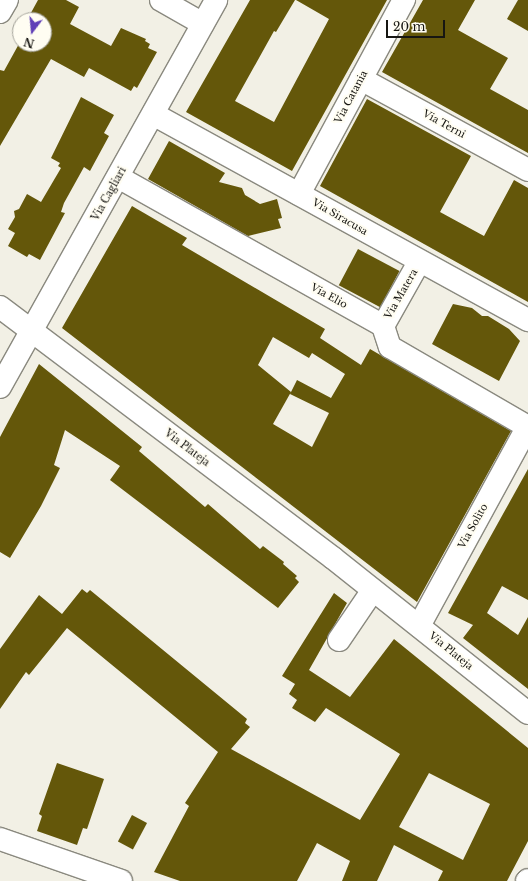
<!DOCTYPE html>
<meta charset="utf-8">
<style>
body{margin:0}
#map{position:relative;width:528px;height:881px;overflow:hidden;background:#f2f0e5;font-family:"Libre Baskerville",serif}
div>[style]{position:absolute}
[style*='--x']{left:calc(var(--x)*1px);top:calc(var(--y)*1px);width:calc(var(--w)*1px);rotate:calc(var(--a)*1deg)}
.building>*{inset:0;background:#64570a;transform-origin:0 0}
.roads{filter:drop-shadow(1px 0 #8a897f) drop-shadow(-1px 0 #8a897f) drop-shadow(0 1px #8a897f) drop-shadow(0 -1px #8a897f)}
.minor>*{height:22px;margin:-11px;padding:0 11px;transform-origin:11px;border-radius:11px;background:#fff}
.major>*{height:22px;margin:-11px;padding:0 11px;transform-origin:11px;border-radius:11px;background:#fff}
span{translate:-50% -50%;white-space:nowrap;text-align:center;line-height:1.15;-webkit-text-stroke:4px #fffdf2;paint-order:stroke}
.street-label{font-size:10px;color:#171612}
.north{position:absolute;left:12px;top:12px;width:40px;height:40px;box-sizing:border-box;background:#fffdf2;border:1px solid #a2a198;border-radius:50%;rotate:196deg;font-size:11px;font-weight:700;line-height:16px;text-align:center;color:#171612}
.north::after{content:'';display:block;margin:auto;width:14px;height:18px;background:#5f3fb7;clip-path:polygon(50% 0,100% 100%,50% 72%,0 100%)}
.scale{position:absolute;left:386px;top:20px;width:59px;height:18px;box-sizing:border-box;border:2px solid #171612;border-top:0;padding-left:5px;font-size:12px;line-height:14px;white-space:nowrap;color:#171612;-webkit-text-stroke:3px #fffdf2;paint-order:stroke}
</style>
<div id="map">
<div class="building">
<div style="clip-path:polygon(38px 0,66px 0,79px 7px,70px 24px,111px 46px,121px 28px,146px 39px,145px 41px,150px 44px,148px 48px,157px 52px,137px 88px,134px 86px,131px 91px,89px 68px,84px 77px,51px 59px,0 146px,0 70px,4px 71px,20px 42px,20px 44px,44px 44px,44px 20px,27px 20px)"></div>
<div style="clip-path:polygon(250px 0,295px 0,276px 32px,274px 31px,235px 101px,274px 122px,329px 19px,296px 0,387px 0,292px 171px,186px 112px)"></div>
<div style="clip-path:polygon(423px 0,475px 0,458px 30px,508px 58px,490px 89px,528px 110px,528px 153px,382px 72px)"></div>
<div style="clip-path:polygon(518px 0,528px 0,528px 31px,507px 19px)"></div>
<div style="clip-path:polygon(81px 97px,114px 115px,104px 133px,109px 136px,90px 171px,84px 167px,64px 203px,61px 212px,65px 213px,40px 260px,29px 254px,27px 257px,8px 246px,15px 233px,8px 229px,15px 217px,14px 211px,19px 209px,27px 194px,41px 202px,61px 168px,58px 166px,60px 163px,51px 158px)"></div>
<div style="clip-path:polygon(367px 99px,471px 156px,440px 212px,484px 236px,514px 180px,528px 188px,528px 302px,320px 186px)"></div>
<div style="clip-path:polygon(169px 141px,225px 173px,219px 182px,242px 188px,245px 195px,260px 204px,277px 199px,282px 218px,278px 219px,281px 228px,248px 236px,148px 179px)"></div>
<div style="clip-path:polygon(evenodd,132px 206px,187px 238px,182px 245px,325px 329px,320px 338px,361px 365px,370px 349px,511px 431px,417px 602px,62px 328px,132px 206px,273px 337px,309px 358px,312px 353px,345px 374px,331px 398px,297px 380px,290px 394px,329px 413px,312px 447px,273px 424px,291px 392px,258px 365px,273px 337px)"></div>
<div style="left:358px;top:249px;width:47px;height:41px;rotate:28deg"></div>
<div style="clip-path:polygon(453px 304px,472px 308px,482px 316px,488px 316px,509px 329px,520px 341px,499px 381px,432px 344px)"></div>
<div style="clip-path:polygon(39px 364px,142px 447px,139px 451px,205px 507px,208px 504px,260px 549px,263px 546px,284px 562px,283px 564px,297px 576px,295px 578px,299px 582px,278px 608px,110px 480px,120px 466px,65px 430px,54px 465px,60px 468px,41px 506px,10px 558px,0 552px,0 437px)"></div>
<div style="clip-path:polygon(528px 469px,528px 600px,502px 586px,487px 613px,518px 635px,528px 617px,528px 689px,463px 638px,473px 625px,448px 613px)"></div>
<div style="clip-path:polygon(evenodd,82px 589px,87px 593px,90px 590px,247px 719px,245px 723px,250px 727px,231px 749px,360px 820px,400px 754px,326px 708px,315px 722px,292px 708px,297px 700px,289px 694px,295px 684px,282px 676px,334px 593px,347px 603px,309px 670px,350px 697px,394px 639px,528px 748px,528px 841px,507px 881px,438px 881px,443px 871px,394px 845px,377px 881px,342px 881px,350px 861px,317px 843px,297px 881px,180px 881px,154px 872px,189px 806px,185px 803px,218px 752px,67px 628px,29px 675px,26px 672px,0 709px,0 649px,39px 595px,62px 614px,82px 589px,429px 773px,490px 804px,463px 860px,399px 827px,429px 773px)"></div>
<div style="clip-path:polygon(57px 763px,104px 779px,87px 829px,83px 828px,77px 845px,37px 831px,42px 816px,39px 814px)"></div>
<div style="left:132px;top:815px;width:17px;height:30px;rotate:28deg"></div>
</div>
<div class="roads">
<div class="minor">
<div style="--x:161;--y:0;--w:48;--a:29.7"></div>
<div style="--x:0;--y:12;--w:14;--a:-60"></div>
<div style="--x:361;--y:79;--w:190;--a:28.6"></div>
<div style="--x:153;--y:114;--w:428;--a:28.8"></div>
<div style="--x:118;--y:177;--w:304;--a:29.3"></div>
<div style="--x:383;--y:326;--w:22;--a:72"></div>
<div style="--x:390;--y:347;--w:160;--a:30.1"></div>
<div style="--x:299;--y:194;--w:221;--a:-61.6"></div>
<div style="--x:0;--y:307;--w:417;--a:37"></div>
<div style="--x:333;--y:558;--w:249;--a:38.5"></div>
<div style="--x:383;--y:326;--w:73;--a:-60.6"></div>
<div style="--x:0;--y:387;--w:443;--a:-60.8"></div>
<div style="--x:419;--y:626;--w:228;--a:-61.4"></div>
<div style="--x:339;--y:640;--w:60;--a:-55.8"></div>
<div style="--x:527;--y:881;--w:1;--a:-45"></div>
</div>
<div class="major">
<div style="--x:0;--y:839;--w:128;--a:19.1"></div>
</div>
</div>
<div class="street-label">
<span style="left:351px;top:97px;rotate:-62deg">Via Catania</span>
<span style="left:444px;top:124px;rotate:29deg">Via Terni</span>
<span style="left:109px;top:194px;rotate:-61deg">Via Cagliari</span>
<span style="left:340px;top:217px;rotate:30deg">Via Siracusa</span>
<span style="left:401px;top:294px;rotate:-60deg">Via Matera</span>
<span style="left:329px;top:296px;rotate:29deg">Via Elio</span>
<span style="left:187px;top:448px;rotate:37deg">Via Plateja</span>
<span style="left:473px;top:526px;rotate:-61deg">Via Solìto</span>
<span style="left:451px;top:651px;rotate:39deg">Via Plateja</span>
</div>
<div class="north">N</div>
<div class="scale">20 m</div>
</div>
